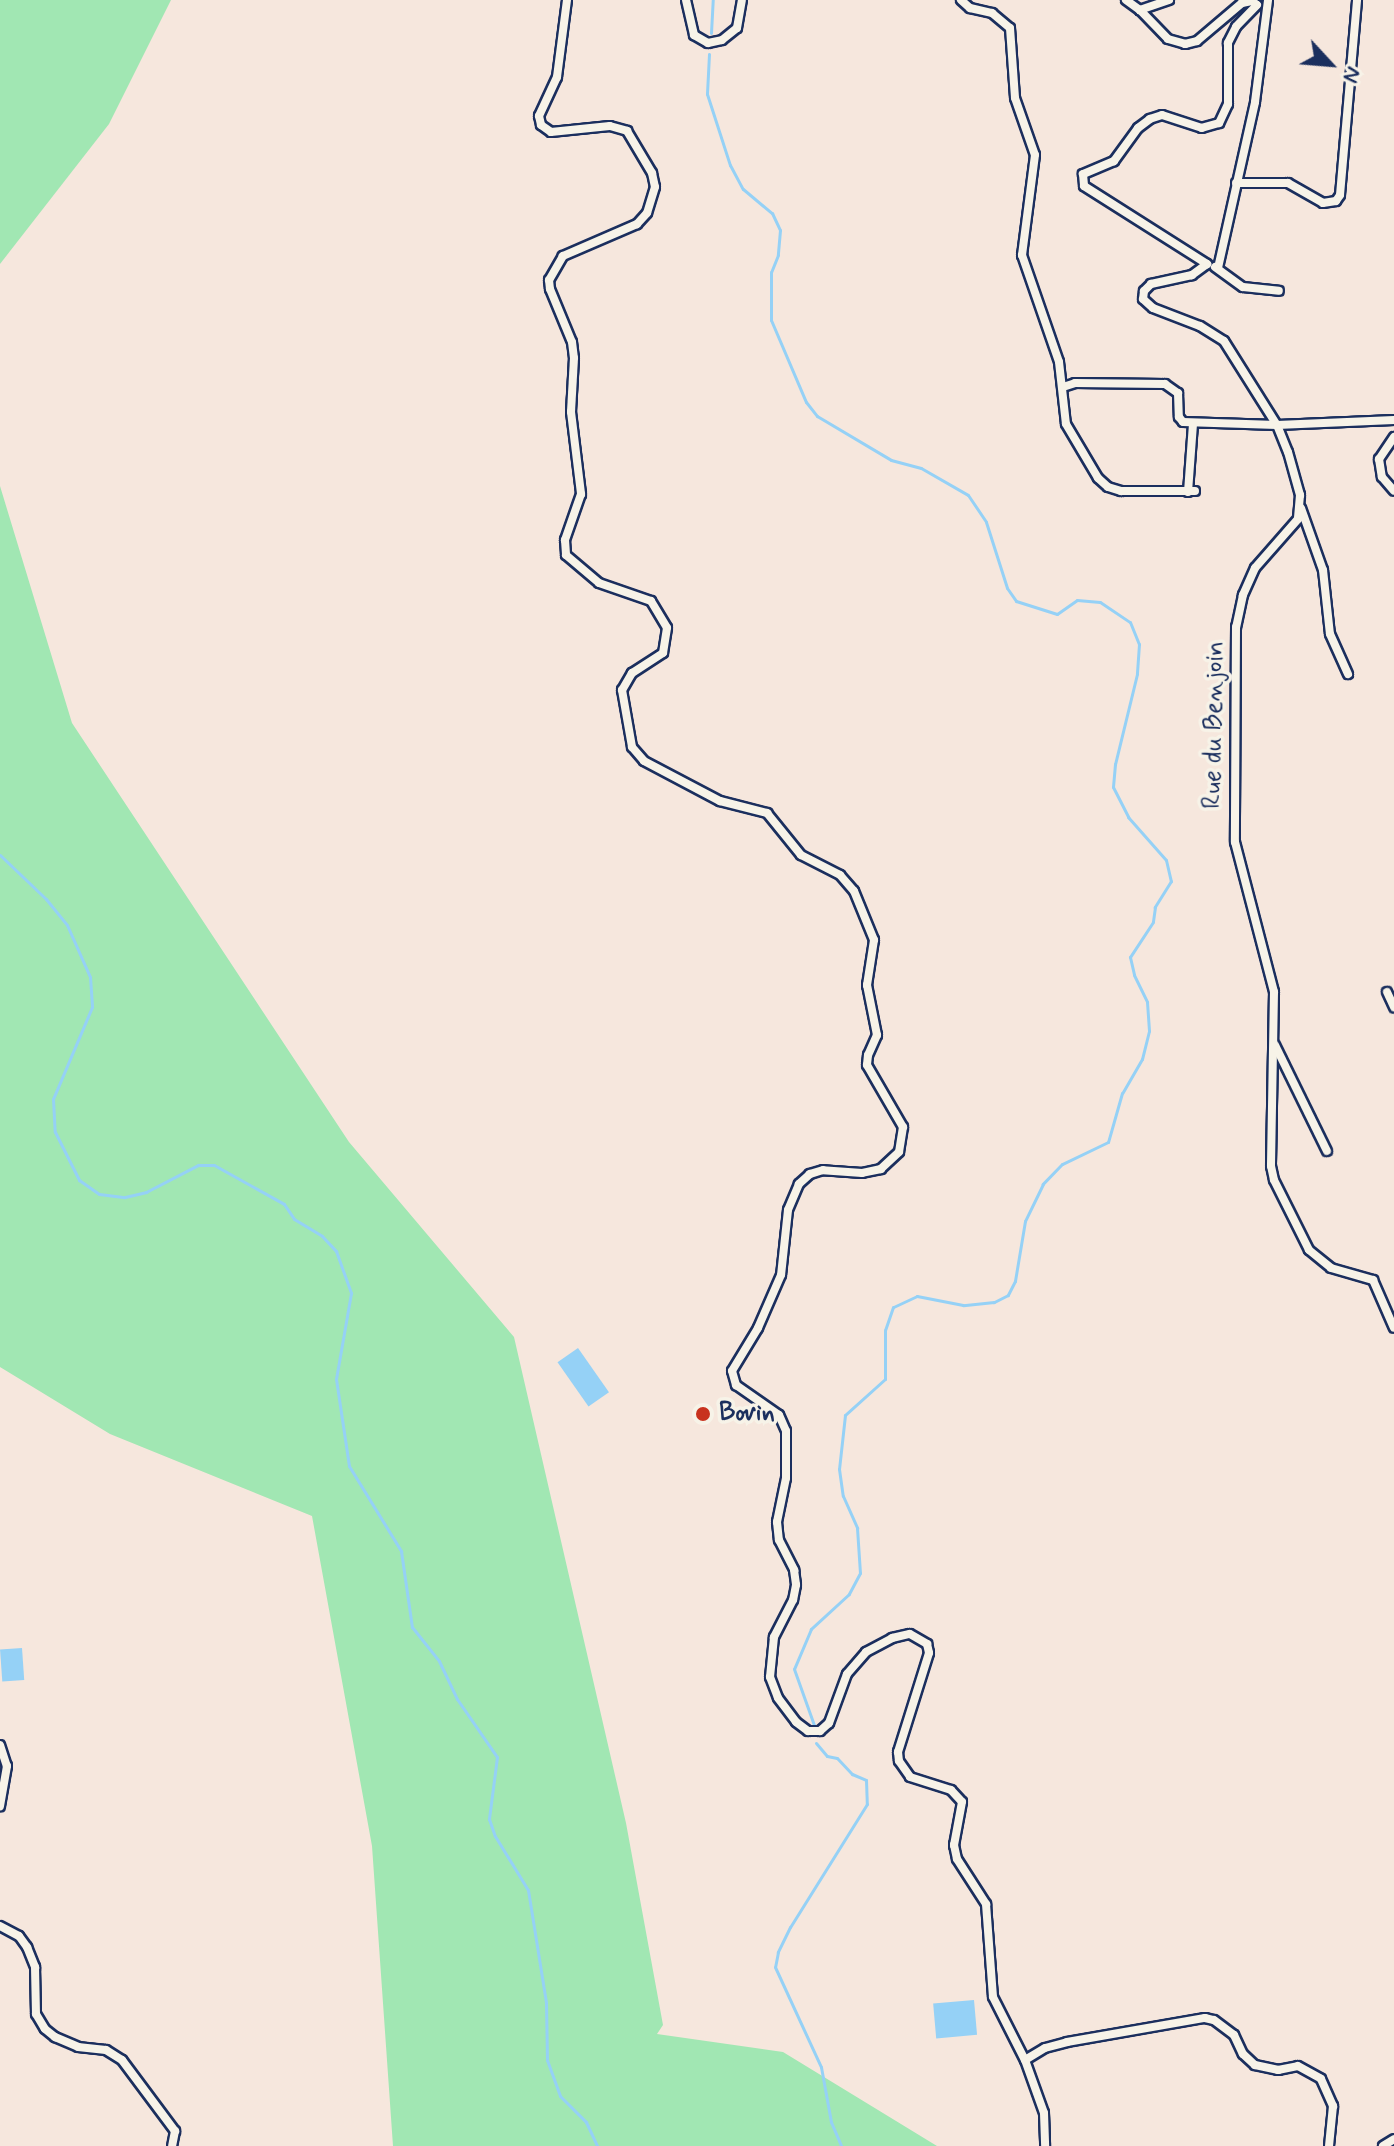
<!DOCTYPE html>
<style>
body{margin:0}
#map{position:relative;width:1394px;height:2146px;overflow:hidden;background:#f6e7dd;font-family:Mynerve,sans-serif}
div>[style]{position:absolute}
[style*='--x']{left:calc(var(--x)*1px);top:calc(var(--y)*1px);width:calc(var(--w)*1px);rotate:calc(var(--a)*1deg)}
.green>*{inset:0;background:#a1e7b3}
.water>*{inset:0;background:#95d1f6;transform-origin:0 0}
.stream>*{height:3px;margin:-1.5px;padding:0 1.5px;transform-origin:1.5px;border-radius:1.5px;background:#95d1f6}
.roads{filter:drop-shadow(2px 0 #1b2f5e) drop-shadow(-2px 0 #1b2f5e) drop-shadow(0 2px #1b2f5e) drop-shadow(0 -2px #1b2f5e)}
.street>*{height:8px;margin:-4px;padding:0 4px;transform-origin:4px;border-radius:4px;background:#f7f3e8}
.dots>*{width:22px;height:22px;translate:-50% -50%;box-sizing:border-box;border:4px solid #f7f3e8;border-radius:50%}
span{translate:-50% -50%;white-space:nowrap;text-align:center;line-height:1.15;-webkit-text-stroke:7px #f7f3e8;paint-order:stroke}
.street-label{font-size:26px;color:#1b2f5e}
.poi-label{font-size:26px;color:#1b2f5e;font-weight:700}
.left{translate:0 -50%;text-align:left}
.north{position:absolute;left:1290px;top:24px;width:80px;height:80px;-webkit-text-stroke:6px #f7f3e8;paint-order:stroke;rotate:116deg;font-size:22px;font-weight:700;line-height:32px;text-align:center;color:#1b2f5e}
.north::after{content:'';display:block;margin:auto;width:28px;height:36px;background:#1b2f5e;clip-path:polygon(50% 0,100% 100%,50% 72%,0 100%)}
</style>
<div id="map">
<div class="green">
<div style="clip-path:polygon(0 0,171px 0,109px 124px,0 264px)"></div>
<div style="clip-path:polygon(0 486px,72px 723px,349px 1142px,514px 1337px,626px 1823px,663px 2025px,657px 2034px,783px 2052px,937px 2146px,393px 2146px,372px 1846px,312px 1516px,110px 1434px,0 1367px)"></div>
</div>
<div class="water">
<div style="left:578px;top:1348px;width:54px;height:25px;rotate:55deg"></div>
<div style="left:22px;top:1648px;width:32px;height:22px;rotate:86deg"></div>
<div style="left:974px;top:2000px;width:35px;height:41px;rotate:85deg"></div>
</div>
<div class="stream">
<div style="--x:711;--y:33;--w:33;--a:-87"></div>
<div style="--x:709;--y:54;--w:40;--a:92.9"></div>
<div style="--x:707;--y:94;--w:75;--a:72.1"></div>
<div style="--x:730;--y:165;--w:27;--a:62"></div>
<div style="--x:743;--y:189;--w:38;--a:40"></div>
<div style="--x:772;--y:213;--w:19;--a:65"></div>
<div style="--x:780;--y:230;--w:25;--a:95"></div>
<div style="--x:778;--y:255;--w:18;--a:112"></div>
<div style="--x:771;--y:272;--w:48;--a:90"></div>
<div style="--x:771;--y:320;--w:89;--a:66.9"></div>
<div style="--x:806;--y:402;--w:18;--a:52"></div>
<div style="--x:817;--y:416;--w:86;--a:30.7"></div>
<div style="--x:891;--y:460;--w:31;--a:15"></div>
<div style="--x:921;--y:468;--w:54;--a:29.9"></div>
<div style="--x:968;--y:495;--w:32;--a:56"></div>
<div style="--x:986;--y:522;--w:69;--a:72.3"></div>
<div style="--x:1007;--y:588;--w:16;--a:55"></div>
<div style="--x:1016;--y:601;--w:43;--a:17.6"></div>
<div style="--x:1057;--y:614;--w:24;--a:-35"></div>
<div style="--x:1077;--y:600;--w:23;--a:5"></div>
<div style="--x:1100;--y:602;--w:36;--a:34"></div>
<div style="--x:1130;--y:622;--w:24;--a:68"></div>
<div style="--x:1139;--y:644;--w:30;--a:94"></div>
<div style="--x:1137;--y:674;--w:93;--a:103.7"></div>
<div style="--x:1115;--y:764;--w:23;--a:95"></div>
<div style="--x:1113;--y:787;--w:34;--a:63"></div>
<div style="--x:1128;--y:817;--w:57;--a:48.5"></div>
<div style="--x:1166;--y:860;--w:22;--a:77"></div>
<div style="--x:1171;--y:881;--w:31;--a:122"></div>
<div style="--x:1155;--y:907;--w:15;--a:98"></div>
<div style="--x:1153;--y:922;--w:42;--a:123.3"></div>
<div style="--x:1130;--y:957;--w:18;--a:77"></div>
<div style="--x:1134;--y:975;--w:30;--a:64"></div>
<div style="--x:1147;--y:1002;--w:29;--a:86"></div>
<div style="--x:1149;--y:1031;--w:29;--a:104"></div>
<div style="--x:1142;--y:1059;--w:39;--a:120"></div>
<div style="--x:1122;--y:1093;--w:51;--a:105.9"></div>
<div style="--x:1108;--y:1142;--w:51;--a:154.4"></div>
<div style="--x:1062;--y:1164;--w:28;--a:134"></div>
<div style="--x:1043;--y:1184;--w:41;--a:115.9"></div>
<div style="--x:1025;--y:1221;--w:61;--a:99.5"></div>
<div style="--x:1015;--y:1281;--w:16;--a:117"></div>
<div style="--x:1008;--y:1295;--w:16;--a:153"></div>
<div style="--x:994;--y:1302;--w:31;--a:174"></div>
<div style="--x:963;--y:1305;--w:47;--a:-168.9"></div>
<div style="--x:917;--y:1296;--w:26;--a:155"></div>
<div style="--x:893;--y:1307;--w:24;--a:109"></div>
<div style="--x:885;--y:1330;--w:49;--a:90"></div>
<div style="--x:885;--y:1379;--w:54;--a:138"></div>
<div style="--x:845;--y:1415;--w:54;--a:96.3"></div>
<div style="--x:839;--y:1469;--w:27;--a:82"></div>
<div style="--x:843;--y:1496;--w:35;--a:66"></div>
<div style="--x:857;--y:1528;--w:45;--a:86.2"></div>
<div style="--x:860;--y:1573;--w:24;--a:118"></div>
<div style="--x:849;--y:1594;--w:52;--a:137.4"></div>
<div style="--x:811;--y:1629;--w:43;--a:113"></div>
<div style="--x:794;--y:1669;--w:63;--a:70.4"></div>
<div style="--x:0;--y:855;--w:64;--a:43.7"></div>
<div style="--x:46;--y:899;--w:33;--a:51"></div>
<div style="--x:67;--y:925;--w:57;--a:66.1"></div>
<div style="--x:90;--y:977;--w:30;--a:86"></div>
<div style="--x:92;--y:1007;--w:100;--a:113"></div>
<div style="--x:53;--y:1099;--w:33;--a:87"></div>
<div style="--x:55;--y:1132;--w:54;--a:63.4"></div>
<div style="--x:79;--y:1180;--w:24;--a:35"></div>
<div style="--x:99;--y:1194;--w:26;--a:7"></div>
<div style="--x:125;--y:1197;--w:22;--a:-13"></div>
<div style="--x:146;--y:1192;--w:59;--a:-27.4"></div>
<div style="--x:198;--y:1165;--w:16;--a:0"></div>
<div style="--x:214;--y:1165;--w:80;--a:29.1"></div>
<div style="--x:284;--y:1204;--w:18;--a:56"></div>
<div style="--x:294;--y:1219;--w:33;--a:31"></div>
<div style="--x:322;--y:1236;--w:21;--a:47"></div>
<div style="--x:336;--y:1251;--w:45;--a:70.3"></div>
<div style="--x:351;--y:1293;--w:87;--a:99.9"></div>
<div style="--x:336;--y:1379;--w:88;--a:81.5"></div>
<div style="--x:349;--y:1466;--w:100;--a:58.5"></div>
<div style="--x:401;--y:1551;--w:77;--a:81.8"></div>
<div style="--x:412;--y:1627;--w:43;--a:51.5"></div>
<div style="--x:439;--y:1661;--w:42;--a:64.7"></div>
<div style="--x:457;--y:1699;--w:70;--a:55.4"></div>
<div style="--x:497;--y:1757;--w:63;--a:97.4"></div>
<div style="--x:489;--y:1819;--w:18;--a:71"></div>
<div style="--x:495;--y:1836;--w:63;--a:58.6"></div>
<div style="--x:528;--y:1890;--w:114;--a:80.9"></div>
<div style="--x:546;--y:2003;--w:57;--a:89"></div>
<div style="--x:547;--y:2060;--w:38;--a:70"></div>
<div style="--x:560;--y:2096;--w:37;--a:45"></div>
<div style="--x:586;--y:2122;--w:26;--a:65"></div>
<div style="--x:816;--y:1743;--w:17;--a:50"></div>
<div style="--x:827;--y:1756;--w:10;--a:11"></div>
<div style="--x:837;--y:1758;--w:22;--a:47"></div>
<div style="--x:852;--y:1774;--w:15;--a:23"></div>
<div style="--x:866;--y:1780;--w:24;--a:88"></div>
<div style="--x:867;--y:1804;--w:145;--a:122"></div>
<div style="--x:790;--y:1927;--w:28;--a:116"></div>
<div style="--x:778;--y:1952;--w:15;--a:101"></div>
<div style="--x:775;--y:1967;--w:110;--a:65.3"></div>
<div style="--x:821;--y:2067;--w:56;--a:79.7"></div>
<div style="--x:831;--y:2122;--w:26;--a:67"></div>
</div>
<div class="roads">
<div class="street">
<div style="--x:567;--y:0;--w:78;--a:97.4"></div>
<div style="--x:557;--y:77;--w:43;--a:114.8"></div>
<div style="--x:539;--y:116;--w:9;--a:77"></div>
<div style="--x:541;--y:125;--w:12;--a:35"></div>
<div style="--x:551;--y:132;--w:59;--a:-5.8"></div>
<div style="--x:610;--y:126;--w:18;--a:16"></div>
<div style="--x:627;--y:131;--w:49;--a:59.2"></div>
<div style="--x:652;--y:173;--w:14;--a:78"></div>
<div style="--x:655;--y:187;--w:27;--a:107"></div>
<div style="--x:647;--y:213;--w:15;--a:132"></div>
<div style="--x:637;--y:224;--w:81;--a:156.6"></div>
<div style="--x:563;--y:256;--w:28;--a:120"></div>
<div style="--x:549;--y:280;--w:9;--a:84"></div>
<div style="--x:550;--y:289;--w:57;--a:67.5"></div>
<div style="--x:572;--y:342;--w:16;--a:83"></div>
<div style="--x:574;--y:358;--w:54;--a:93.2"></div>
<div style="--x:571;--y:412;--w:83;--a:83"></div>
<div style="--x:581;--y:494;--w:49;--a:109.2"></div>
<div style="--x:565;--y:540;--w:15;--a:86"></div>
<div style="--x:566;--y:555;--w:43;--a:40.3"></div>
<div style="--x:599;--y:583;--w:55;--a:19.1"></div>
<div style="--x:651;--y:601;--w:31;--a:59"></div>
<div style="--x:667;--y:628;--w:25;--a:99"></div>
<div style="--x:663;--y:653;--w:37;--a:147"></div>
<div style="--x:632;--y:673;--w:20;--a:120"></div>
<div style="--x:622;--y:690;--w:58;--a:80"></div>
<div style="--x:632;--y:747;--w:18;--a:49"></div>
<div style="--x:644;--y:761;--w:86;--a:27.8"></div>
<div style="--x:720;--y:801;--w:49;--a:14.3"></div>
<div style="--x:767;--y:813;--w:54;--a:51"></div>
<div style="--x:801;--y:855;--w:44;--a:27.1"></div>
<div style="--x:840;--y:875;--w:21;--a:49"></div>
<div style="--x:854;--y:891;--w:53;--a:67.8"></div>
<div style="--x:874;--y:940;--w:46;--a:98.8"></div>
<div style="--x:867;--y:985;--w:51;--a:78.7"></div>
<div style="--x:877;--y:1035;--w:22;--a:114"></div>
<div style="--x:868;--y:1055;--w:10;--a:96"></div>
<div style="--x:867;--y:1065;--w:72;--a:59.9"></div>
<div style="--x:903;--y:1127;--w:25;--a:99"></div>
<div style="--x:899;--y:1152;--w:25;--a:137"></div>
<div style="--x:881;--y:1169;--w:19;--a:168"></div>
<div style="--x:862;--y:1173;--w:39;--a:-176"></div>
<div style="--x:823;--y:1170;--w:14;--a:163"></div>
<div style="--x:810;--y:1174;--w:15;--a:138"></div>
<div style="--x:799;--y:1184;--w:28;--a:113"></div>
<div style="--x:788;--y:1210;--w:65;--a:96.1"></div>
<div style="--x:781;--y:1275;--w:58;--a:113.5"></div>
<div style="--x:758;--y:1328;--w:50;--a:121.2"></div>
<div style="--x:732;--y:1371;--w:15;--a:74"></div>
<div style="--x:736;--y:1385;--w:52;--a:34.9"></div>
<div style="--x:779;--y:1415;--w:17;--a:66"></div>
<div style="--x:786;--y:1431;--w:47;--a:90"></div>
<div style="--x:786;--y:1478;--w:45;--a:101.6"></div>
<div style="--x:777;--y:1522;--w:18;--a:84"></div>
<div style="--x:779;--y:1540;--w:34;--a:63"></div>
<div style="--x:794;--y:1570;--w:15;--a:82"></div>
<div style="--x:796;--y:1585;--w:15;--a:101"></div>
<div style="--x:793;--y:1600;--w:42;--a:117.2"></div>
<div style="--x:774;--y:1637;--w:40;--a:95.7"></div>
<div style="--x:770;--y:1677;--w:22;--a:69"></div>
<div style="--x:778;--y:1698;--w:30;--a:53"></div>
<div style="--x:796;--y:1722;--w:15;--a:37"></div>
<div style="--x:808;--y:1731;--w:12;--a:0"></div>
<div style="--x:820;--y:1731;--w:12;--a:-42"></div>
<div style="--x:829;--y:1723;--w:52;--a:-69.8"></div>
<div style="--x:847;--y:1674;--w:29;--a:-49"></div>
<div style="--x:866;--y:1652;--w:30;--a:-28"></div>
<div style="--x:892;--y:1638;--w:18;--a:-13"></div>
<div style="--x:910;--y:1634;--w:20;--a:30"></div>
<div style="--x:927;--y:1644;--w:9;--a:77"></div>
<div style="--x:929;--y:1653;--w:104;--a:107.4"></div>
<div style="--x:898;--y:1752;--w:9;--a:84"></div>
<div style="--x:899;--y:1761;--w:19;--a:55"></div>
<div style="--x:910;--y:1777;--w:43;--a:17.6"></div>
<div style="--x:951;--y:1790;--w:16;--a:47"></div>
<div style="--x:962;--y:1802;--w:44;--a:100.5"></div>
<div style="--x:954;--y:1845;--w:14;--a:78"></div>
<div style="--x:957;--y:1859;--w:54;--a:57.2"></div>
<div style="--x:986;--y:1904;--w:93;--a:85.7"></div>
<div style="--x:993;--y:1997;--w:71;--a:63.1"></div>
<div style="--x:1025;--y:2060;--w:56;--a:70.3"></div>
<div style="--x:1044;--y:2113;--w:33;--a:88"></div>
<div style="--x:686;--y:0;--w:36;--a:77"></div>
<div style="--x:694;--y:35;--w:16;--a:30"></div>
<div style="--x:708;--y:43;--w:14;--a:-12"></div>
<div style="--x:722;--y:40;--w:19;--a:-39"></div>
<div style="--x:737;--y:28;--w:28;--a:-80"></div>
<div style="--x:961;--y:0;--w:12;--a:42"></div>
<div style="--x:970;--y:8;--w:23;--a:13"></div>
<div style="--x:992;--y:13;--w:23;--a:40"></div>
<div style="--x:1010;--y:28;--w:70;--a:85.9"></div>
<div style="--x:1015;--y:98;--w:60;--a:70.7"></div>
<div style="--x:1035;--y:155;--w:101;--a:97.4"></div>
<div style="--x:1022;--y:255;--w:113;--a:70.9"></div>
<div style="--x:1059;--y:362;--w:62;--a:83.6"></div>
<div style="--x:1066;--y:424;--w:63;--a:59.3"></div>
<div style="--x:1098;--y:478;--w:13;--a:42"></div>
<div style="--x:1108;--y:487;--w:14;--a:17"></div>
<div style="--x:1121;--y:491;--w:74;--a:0"></div>
<div style="--x:1126;--y:0;--w:17;--a:36"></div>
<div style="--x:1169;--y:0;--w:31;--a:161"></div>
<div style="--x:1140;--y:10;--w:40;--a:46"></div>
<div style="--x:1168;--y:39;--w:18;--a:16"></div>
<div style="--x:1185;--y:44;--w:12;--a:-14"></div>
<div style="--x:1197;--y:41;--w:59;--a:-40.2"></div>
<div style="--x:1242;--y:3;--w:10;--a:-11"></div>
<div style="--x:1252;--y:1;--w:6;--a:39"></div>
<div style="--x:1257;--y:5;--w:30;--a:134"></div>
<div style="--x:1236;--y:27;--w:18;--a:117"></div>
<div style="--x:1228;--y:43;--w:61;--a:90"></div>
<div style="--x:1228;--y:104;--w:21;--a:115"></div>
<div style="--x:1219;--y:123;--w:18;--a:164"></div>
<div style="--x:1202;--y:128;--w:42;--a:-162"></div>
<div style="--x:1162;--y:115;--w:13;--a:162"></div>
<div style="--x:1150;--y:119;--w:15;--a:143"></div>
<div style="--x:1138;--y:128;--w:41;--a:126"></div>
<div style="--x:1114;--y:161;--w:34;--a:157"></div>
<div style="--x:1083;--y:174;--w:12;--a:85"></div>
<div style="--x:1084;--y:186;--w:146;--a:32.4"></div>
<div style="--x:1207;--y:264;--w:19;--a:144"></div>
<div style="--x:1192;--y:275;--w:42;--a:167.6"></div>
<div style="--x:1151;--y:284;--w:10;--a:135"></div>
<div style="--x:1144;--y:291;--w:8;--a:97"></div>
<div style="--x:1143;--y:299;--w:13;--a:42"></div>
<div style="--x:1153;--y:308;--w:50;--a:21"></div>
<div style="--x:1200;--y:326;--w:28;--a:32"></div>
<div style="--x:1224;--y:341;--w:99;--a:57.8"></div>
<div style="--x:1277;--y:425;--w:117;--a:-2.4"></div>
<div style="--x:1236;--y:183;--w:52;--a:0"></div>
<div style="--x:1288;--y:183;--w:40;--a:29.7"></div>
<div style="--x:1323;--y:203;--w:13;--a:-9"></div>
<div style="--x:1336;--y:201;--w:7;--a:-56"></div>
<div style="--x:1340;--y:195;--w:196;--a:-85"></div>
<div style="--x:1215;--y:267;--w:34;--a:36"></div>
<div style="--x:1243;--y:287;--w:36;--a:6"></div>
<div style="--x:1218;--y:268;--w:170;--a:-77.4"></div>
<div style="--x:1255;--y:102;--w:103;--a:-82.7"></div>
<div style="--x:1063;--y:387;--w:13;--a:-18"></div>
<div style="--x:1075;--y:383;--w:90;--a:0.6"></div>
<div style="--x:1165;--y:384;--w:16;--a:35"></div>
<div style="--x:1178;--y:393;--w:24;--a:88"></div>
<div style="--x:1179;--y:417;--w:6;--a:51"></div>
<div style="--x:1183;--y:422;--w:94;--a:1.8"></div>
<div style="--x:1277;--y:425;--w:29;--a:68"></div>
<div style="--x:1288;--y:452;--w:45;--a:74.4"></div>
<div style="--x:1300;--y:495;--w:24;--a:95"></div>
<div style="--x:1298;--y:519;--w:65;--a:131.3"></div>
<div style="--x:1255;--y:568;--w:30;--a:114"></div>
<div style="--x:1243;--y:595;--w:33;--a:102"></div>
<div style="--x:1236;--y:627;--w:215;--a:90.3"></div>
<div style="--x:1235;--y:842;--w:155;--a:75.4"></div>
<div style="--x:1274;--y:992;--w:174;--a:91"></div>
<div style="--x:1271;--y:1166;--w:14;--a:78"></div>
<div style="--x:1274;--y:1180;--w:78;--a:63.4"></div>
<div style="--x:1309;--y:1250;--w:28;--a:39"></div>
<div style="--x:1331;--y:1268;--w:44;--a:15.9"></div>
<div style="--x:1373;--y:1280;--w:52;--a:66.4"></div>
<div style="--x:1394;--y:437;--w:27;--a:124"></div>
<div style="--x:1379;--y:459;--w:18;--a:81"></div>
<div style="--x:1382;--y:477;--w:18;--a:49"></div>
<div style="--x:1188;--y:492;--w:68;--a:-85.8"></div>
<div style="--x:1301;--y:508;--w:66;--a:70.5"></div>
<div style="--x:1323;--y:570;--w:64;--a:83.8"></div>
<div style="--x:1330;--y:634;--w:44;--a:65.8"></div>
<div style="--x:1387;--y:992;--w:17;--a:65"></div>
<div style="--x:1275;--y:1045;--w:118;--a:63.9"></div>
<div style="--x:0;--y:1745;--w:22;--a:72"></div>
<div style="--x:7;--y:1766;--w:41;--a:99.9"></div>
<div style="--x:0;--y:1926;--w:21;--a:28"></div>
<div style="--x:19;--y:1936;--w:14;--a:54"></div>
<div style="--x:27;--y:1947;--w:22;--a:68"></div>
<div style="--x:35;--y:1967;--w:47;--a:88.8"></div>
<div style="--x:36;--y:2014;--w:17;--a:59"></div>
<div style="--x:45;--y:2029;--w:13;--a:39"></div>
<div style="--x:55;--y:2037;--w:25;--a:23"></div>
<div style="--x:78;--y:2047;--w:28;--a:6"></div>
<div style="--x:106;--y:2050;--w:19;--a:32"></div>
<div style="--x:122;--y:2060;--w:89;--a:53.3"></div>
<div style="--x:175;--y:2131;--w:15;--a:101"></div>
<div style="--x:1025;--y:2060;--w:23;--a:-31"></div>
<div style="--x:1045;--y:2048;--w:23;--a:-15"></div>
<div style="--x:1067;--y:2042;--w:140;--a:-9.9"></div>
<div style="--x:1205;--y:2018;--w:9;--a:13"></div>
<div style="--x:1214;--y:2020;--w:25;--a:37"></div>
<div style="--x:1234;--y:2035;--w:21;--a:65"></div>
<div style="--x:1243;--y:2054;--w:16;--a:43"></div>
<div style="--x:1255;--y:2065;--w:24;--a:12"></div>
<div style="--x:1278;--y:2070;--w:20;--a:-11"></div>
<div style="--x:1298;--y:2066;--w:26;--a:29"></div>
<div style="--x:1321;--y:2079;--w:30;--a:66"></div>
<div style="--x:1333;--y:2106;--w:40;--a:95.7"></div>
<div style="--x:1383;--y:2146;--w:13;--a:-32"></div>
</div>
</div>
<div class="dots">
<div style="left:703px;top:1414px;background:#c8321e"></div>
</div>
<div class="street-label">
<span style="left:1215px;top:725px;rotate:-89deg">Rue du Benjoin</span>
</div>
<div class="poi-label">
<span class="left" style="left:719px;top:1414px">Bovin</span>
</div>
<div class="north">N</div>
</div>
